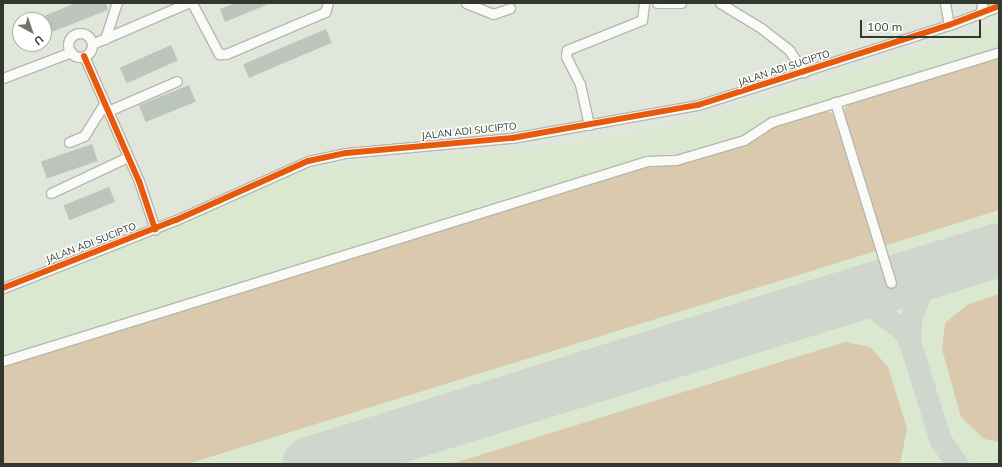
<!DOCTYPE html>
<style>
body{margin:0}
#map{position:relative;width:1002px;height:467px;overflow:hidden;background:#e0e7da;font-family:Mulish,sans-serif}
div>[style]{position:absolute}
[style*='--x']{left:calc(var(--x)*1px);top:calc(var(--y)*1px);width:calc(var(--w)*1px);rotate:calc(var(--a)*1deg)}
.built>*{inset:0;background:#dae8d0}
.green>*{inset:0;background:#dac9ac}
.taxiway>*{height:22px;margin:-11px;padding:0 11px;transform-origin:11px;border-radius:11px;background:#d0d5cd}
.runway>*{height:54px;margin:-27px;padding:0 27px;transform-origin:27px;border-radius:27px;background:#d0d5cd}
.building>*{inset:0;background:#bcc5bc;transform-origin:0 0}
.roads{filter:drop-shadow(1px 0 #b3b9af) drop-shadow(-1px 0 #b3b9af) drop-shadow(0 1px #b3b9af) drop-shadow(0 -1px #b3b9af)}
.minor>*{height:9px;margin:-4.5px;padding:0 4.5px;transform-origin:4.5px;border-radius:4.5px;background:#fafbf9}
.minor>.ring{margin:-4.5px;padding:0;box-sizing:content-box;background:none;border:9px solid #fafbf9;border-radius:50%}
.cycleway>*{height:6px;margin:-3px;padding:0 3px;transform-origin:3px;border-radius:3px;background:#e8590c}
span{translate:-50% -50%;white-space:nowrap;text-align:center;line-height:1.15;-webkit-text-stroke:3px #fff;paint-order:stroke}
.street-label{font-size:10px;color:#32382e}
.frame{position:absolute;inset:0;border:4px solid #32382e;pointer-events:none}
.north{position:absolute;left:12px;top:12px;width:40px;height:40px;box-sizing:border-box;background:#fff;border:1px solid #adafab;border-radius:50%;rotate:140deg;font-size:11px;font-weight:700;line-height:16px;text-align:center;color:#32382e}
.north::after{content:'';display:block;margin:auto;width:14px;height:18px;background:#6f756a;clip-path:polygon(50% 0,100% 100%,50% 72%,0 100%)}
.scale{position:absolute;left:860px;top:20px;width:121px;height:18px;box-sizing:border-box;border:2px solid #32382e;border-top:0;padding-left:5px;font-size:12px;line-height:14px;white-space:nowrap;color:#32382e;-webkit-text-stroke:3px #fff;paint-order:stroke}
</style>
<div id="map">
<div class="built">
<div style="clip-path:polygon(999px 23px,999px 464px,3px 464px,3px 296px,195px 219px,306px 169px,400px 158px,550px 147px,626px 136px,710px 116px)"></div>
</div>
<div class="green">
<div style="clip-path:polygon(999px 57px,999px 210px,884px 246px,844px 117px,845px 108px,852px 102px)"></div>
<div style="clip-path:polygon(823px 111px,832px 113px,837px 120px,879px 250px,187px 464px,3px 464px,3px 367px,651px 165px,677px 166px,748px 143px,765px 128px)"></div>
<div style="clip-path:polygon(999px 294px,999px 442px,984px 439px,961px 417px,942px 349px,945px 323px,967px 305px)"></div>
<div style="clip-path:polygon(845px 342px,870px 347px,888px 367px,907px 429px,900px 464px,451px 464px)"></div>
</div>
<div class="taxiway">
<div style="--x:830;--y:302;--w:26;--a:-2"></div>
<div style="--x:856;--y:301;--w:18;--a:19"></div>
<div style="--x:873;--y:307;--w:39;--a:38"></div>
<div style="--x:904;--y:331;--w:13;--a:61"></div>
<div style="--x:910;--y:342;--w:104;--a:72.6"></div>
<div style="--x:941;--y:441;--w:29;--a:54"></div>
<div style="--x:910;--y:342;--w:22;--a:-87"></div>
<div style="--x:911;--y:320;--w:30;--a:-70"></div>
<div style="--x:921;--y:292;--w:12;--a:-55"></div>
<div style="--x:928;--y:282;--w:25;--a:-40"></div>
</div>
<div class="runway">
<div style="--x:309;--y:464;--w:722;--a:-17.23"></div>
</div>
<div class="building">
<div style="clip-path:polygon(76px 3px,106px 3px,108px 10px,44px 35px,44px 16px)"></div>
<div style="clip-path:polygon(236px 3px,271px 3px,225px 22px,220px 9px)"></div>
<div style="left:326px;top:29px;width:15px;height:90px;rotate:67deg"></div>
<div style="left:171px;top:45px;width:17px;height:56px;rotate:66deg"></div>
<div style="left:189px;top:85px;width:18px;height:54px;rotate:68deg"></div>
<div style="left:92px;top:144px;width:18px;height:54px;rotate:71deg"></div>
<div style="left:109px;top:187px;width:16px;height:49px;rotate:68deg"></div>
</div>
<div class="roads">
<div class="minor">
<div style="--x:192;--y:3;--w:58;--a:62.1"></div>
<div style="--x:219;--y:54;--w:7;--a:0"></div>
<div style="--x:226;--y:54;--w:108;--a:-23"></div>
<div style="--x:325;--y:12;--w:9;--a:-72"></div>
<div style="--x:466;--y:3;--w:29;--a:22"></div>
<div style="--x:493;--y:14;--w:18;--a:-19"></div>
<div style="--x:657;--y:3;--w:24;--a:0"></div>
<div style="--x:720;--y:3;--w:48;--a:31.4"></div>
<div style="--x:761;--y:28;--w:36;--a:38"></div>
<div style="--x:789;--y:50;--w:27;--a:56"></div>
<div style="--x:945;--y:3;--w:22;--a:80"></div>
<div style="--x:981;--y:14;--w:11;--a:-85"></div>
<div class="ring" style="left:68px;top:33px;width:15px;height:15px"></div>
<div style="--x:105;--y:39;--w:38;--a:-72"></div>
<div style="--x:92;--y:44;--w:103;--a:-23.3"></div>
<div style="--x:84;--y:56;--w:137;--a:66.3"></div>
<div style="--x:139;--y:181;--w:51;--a:71.6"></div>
<div style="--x:3;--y:78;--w:73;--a:-20.9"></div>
<div style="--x:835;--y:102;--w:189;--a:72.8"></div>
<div style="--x:108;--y:111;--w:75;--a:-23.5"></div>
<div style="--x:589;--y:125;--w:42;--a:-102.4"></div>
<div style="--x:580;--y:84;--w:31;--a:-117"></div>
<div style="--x:566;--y:56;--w:6;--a:-81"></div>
<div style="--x:567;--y:50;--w:81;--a:-21.8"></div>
<div style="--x:642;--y:20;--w:17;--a:-83"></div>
<div style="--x:69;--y:142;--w:16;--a:-22"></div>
<div style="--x:84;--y:136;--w:39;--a:-58"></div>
<div style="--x:51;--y:193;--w:85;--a:-25.1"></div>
<div style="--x:3;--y:288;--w:186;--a:-21.5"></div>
<div style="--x:176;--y:220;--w:145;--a:-24.1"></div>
<div style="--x:308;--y:161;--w:39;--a:-12"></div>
<div style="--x:346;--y:153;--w:167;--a:-5.2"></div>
<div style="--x:512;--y:138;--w:189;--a:-10.1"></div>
<div style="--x:698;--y:105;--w:263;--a:-17.7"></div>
<div style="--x:949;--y:25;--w:53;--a:-20.8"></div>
<div style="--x:3;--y:361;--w:674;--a:-17.25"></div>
<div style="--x:647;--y:161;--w:29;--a:-2"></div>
<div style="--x:676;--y:160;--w:71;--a:-16.4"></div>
<div style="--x:744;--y:140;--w:33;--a:-33"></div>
<div style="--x:772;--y:122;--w:238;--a:-17.1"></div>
</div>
</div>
<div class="cycleway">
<div style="--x:84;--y:56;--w:137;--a:66.3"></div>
<div style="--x:139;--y:181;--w:51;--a:71.6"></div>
<div style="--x:3;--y:288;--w:186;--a:-21.5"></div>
<div style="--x:176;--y:220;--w:145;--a:-24.1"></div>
<div style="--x:308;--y:161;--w:39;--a:-12"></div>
<div style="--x:346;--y:153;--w:167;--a:-5.2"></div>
<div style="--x:512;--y:138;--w:189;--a:-10.1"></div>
<div style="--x:698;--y:105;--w:263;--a:-17.7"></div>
<div style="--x:949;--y:25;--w:53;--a:-20.8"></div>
</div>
<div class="street-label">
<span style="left:784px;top:68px;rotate:-18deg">JALAN ADI SUCIPTO</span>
<span style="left:469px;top:131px;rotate:-6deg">JALAN ADI SUCIPTO</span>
<span style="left:91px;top:243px;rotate:-21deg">JALAN ADI SUCIPTO</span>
</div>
<div class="frame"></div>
<div class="north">U</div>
<div class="scale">100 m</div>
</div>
